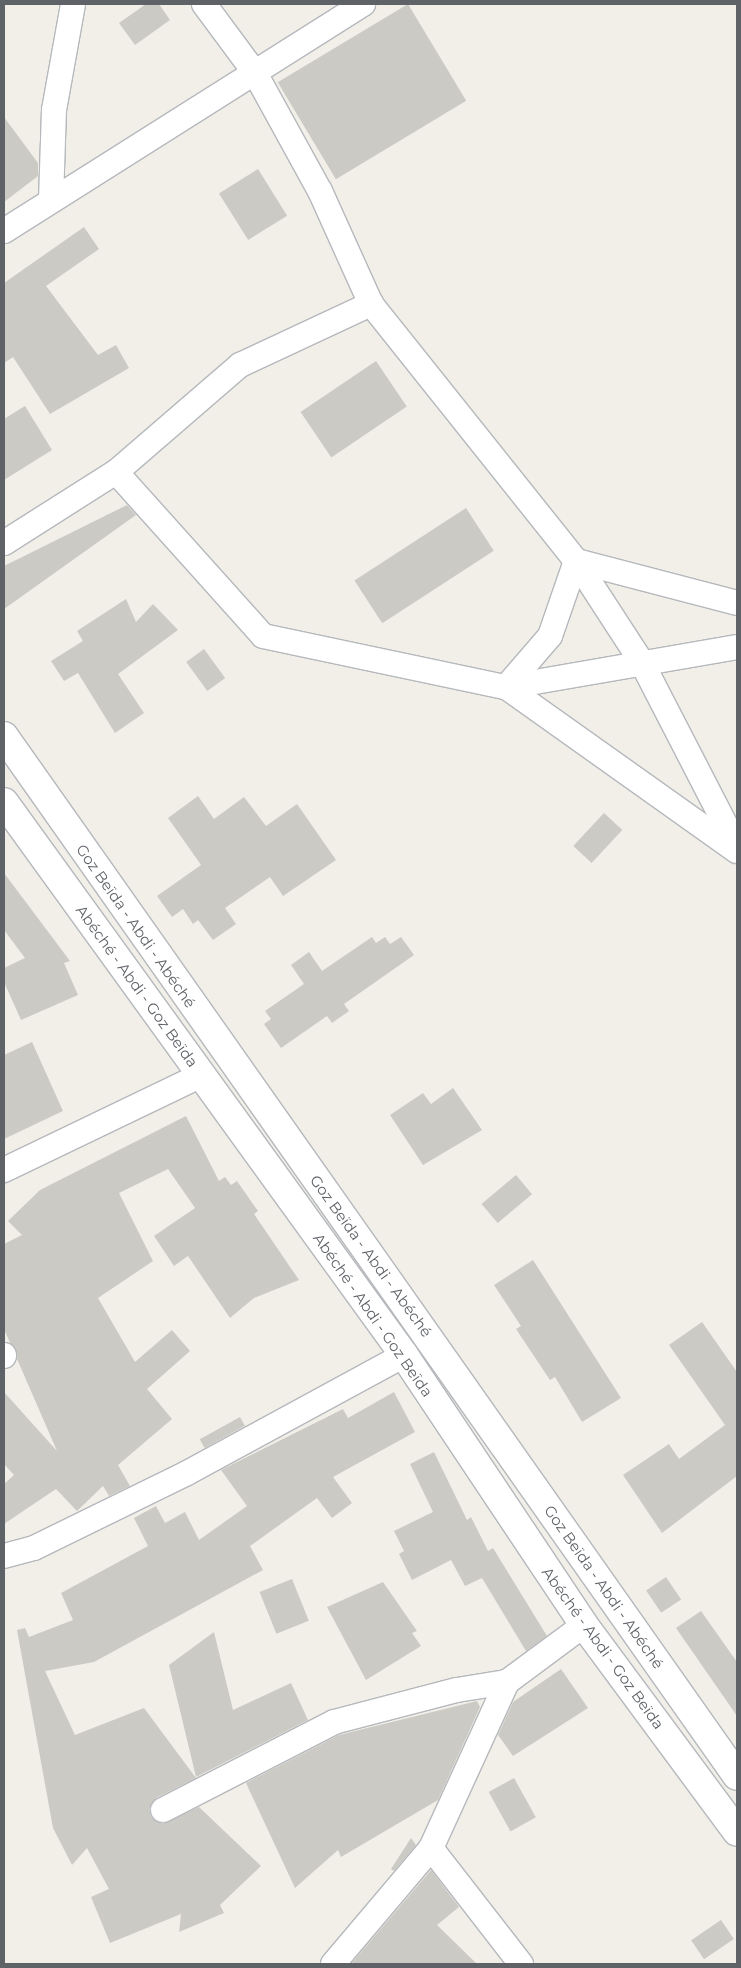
<!DOCTYPE html>
<meta charset="utf-8">
<style>
body{margin:0}
#map{position:relative;width:741px;height:1968px;overflow:hidden;background:#f1efe8;font-family:Montserrat,sans-serif}
div>[style]{position:absolute}
[style*='--x']{left:calc(var(--x)*1px);top:calc(var(--y)*1px);width:calc(var(--w)*1px);rotate:calc(var(--a)*1deg)}
.building>*{inset:0;background:#cccac5;transform-origin:0 0}
.roads{filter:drop-shadow(1px 0 #b5b8bc) drop-shadow(-1px 0 #b5b8bc) drop-shadow(0 1px #b5b8bc) drop-shadow(0 -1px #b5b8bc)}
.street>*{height:24px;margin:-12px;padding:0 12px;transform-origin:12px;border-radius:12px;background:#fff}
.secondary>*{height:28px;margin:-14px;padding:0 14px;transform-origin:14px;border-radius:14px;background:#fff}
span{translate:-50% -50%;white-space:nowrap;text-align:center;line-height:1.15;-webkit-text-stroke:4px #fff;paint-order:stroke}
.street-label{font-size:15px;color:#5f6368}
.frame{position:absolute;inset:0;border:5px solid #5f6368;pointer-events:none}
</style>
<div id="map">
<div class="building">
<div style="clip-path:polygon(146px 4px,159px 4px,170px 20px,135px 45px,119px 23px)"></div>
<div style="left:408px;top:4px;width:113px;height:152px;rotate:59deg"></div>
<div style="clip-path:polygon(4px 117px,38px 163px,38px 176px,4px 202px)"></div>
<div style="left:258px;top:169px;width:55px;height:46px;rotate:58deg"></div>
<div style="clip-path:polygon(84px 227px,99px 249px,46px 286px,98px 355px,116px 345px,129px 368px,50px 414px,13px 357px,4px 363px,4px 283px)"></div>
<div style="left:376px;top:361px;width:55px;height:91px;rotate:56deg"></div>
<div style="clip-path:polygon(25px 406px,52px 450px,4px 480px,4px 419px)"></div>
<div style="clip-path:polygon(127px 505px,136px 515px,4px 609px,4px 566px)"></div>
<div style="left:466px;top:508px;width:51px;height:133px;rotate:57deg"></div>
<div style="clip-path:polygon(126px 599px,136px 622px,153px 604px,178px 630px,118px 674px,144px 713px,115px 733px,78px 673px,64px 681px,51px 661px,83px 641px,77px 631px)"></div>
<div style="left:204px;top:649px;width:36px;height:22px;rotate:54deg"></div>
<div style="clip-path:polygon(198px 796px,214px 819px,244px 797px,266px 826px,297px 804px,336px 860px,283px 896px,270px 877px,225px 908px,236px 924px,213px 940px,198px 920px,193px 924px,183px 909px,172px 917px,157px 896px,201px 865px,168px 818px)"></div>
<div style="left:604px;top:813px;width:25px;height:45px;rotate:43deg"></div>
<div style="clip-path:polygon(4px 873px,70px 961px,64px 963px,78px 995px,21px 1020px,4px 982px,4px 968px,25px 958px,4px 930px)"></div>
<div style="clip-path:polygon(372px 937px,376px 943px,385px 937px,390px 944px,401px 937px,414px 955px,344px 1004px,349px 1011px,332px 1023px,327px 1016px,281px 1048px,264px 1024px,271px 1019px,265px 1011px,304px 984px,291px 965px,309px 952px,322px 971px)"></div>
<div style="clip-path:polygon(32px 1042px,63px 1111px,4px 1139px,4px 1055px)"></div>
<div style="clip-path:polygon(453px 1088px,482px 1130px,423px 1165px,390px 1115px,423px 1093px,431px 1104px)"></div>
<div style="clip-path:polygon(186px 1116px,219px 1181px,225px 1177px,231px 1185px,237px 1181px,258px 1211px,254px 1214px,299px 1280px,254px 1298px,230px 1318px,188px 1256px,174px 1266px,154px 1236px,195px 1208px,168px 1169px,119px 1193px,153px 1261px,98px 1298px,135px 1362px,172px 1330px,190px 1351px,147px 1389px,172px 1419px,118px 1465px,130px 1486px,109px 1496px,103px 1486px,77px 1511px,56px 1489px,4px 1524px,4px 1484px,14px 1475px,4px 1464px,4px 1392px,57px 1451px,4px 1329px,4px 1244px,22px 1235px,8px 1221px,40px 1190px)"></div>
<div style="left:516px;top:1175px;width:25px;height:45px;rotate:50deg"></div>
<div style="clip-path:polygon(533px 1260px,621px 1398px,582px 1422px,555px 1377px,550px 1380px,516px 1329px,521px 1326px,494px 1285px)"></div>
<div style="clip-path:polygon(702px 1322px,737px 1372px,737px 1476px,662px 1533px,623px 1475px,669px 1444px,679px 1459px,725px 1425px,669px 1345px)"></div>
<div style="clip-path:polygon(394px 1392px,415px 1432px,333px 1477px,352px 1503px,332px 1518px,317px 1498px,250px 1546px,263px 1570px,94px 1662px,45px 1671px,75px 1735px,144px 1708px,196px 1778px,156px 1798px,149px 1809px,151px 1817px,163px 1824px,199px 1807px,261px 1866px,220px 1905px,224px 1913px,179px 1932px,181px 1914px,110px 1943px,91px 1897px,109px 1889px,87px 1848px,72px 1865px,53px 1828px,17px 1630px,25px 1628px,29px 1637px,73px 1620px,61px 1593px,148px 1546px,134px 1518px,156px 1506px,165px 1523px,185px 1512px,199px 1540px,247px 1506px,221px 1470px,343px 1409px,348px 1418px)"></div>
<div style="left:240px;top:1417px;width:10px;height:46px;rotate:61deg"></div>
<div style="clip-path:polygon(434px 1452px,467px 1520px,471px 1517px,488px 1551px,493px 1548px,547px 1636px,526px 1651px,482px 1578px,465px 1586px,451px 1560px,412px 1580px,399px 1554px,404px 1551px,394px 1531px,433px 1512px,410px 1464px)"></div>
<div style="left:666px;top:1577px;width:27px;height:24px;rotate:56deg"></div>
<div style="left:292px;top:1579px;width:45px;height:35px;rotate:68deg"></div>
<div style="clip-path:polygon(383px 1582px,417px 1631px,412px 1633px,421px 1646px,366px 1680px,327px 1607px)"></div>
<div style="clip-path:polygon(701px 1611px,737px 1662px,737px 1716px,676px 1628px)"></div>
<div style="clip-path:polygon(214px 1632px,233px 1710px,291px 1683px,308px 1720px,196px 1777px,169px 1665px)"></div>
<div style="clip-path:polygon(561px 1669px,588px 1708px,513px 1756px,498px 1735px,513px 1702px)"></div>
<div style="clip-path:polygon(477px 1701px,480px 1707px,438px 1800px,341px 1857px,338px 1850px,295px 1888px,246px 1783px,339px 1735px)"></div>
<div style="left:514px;top:1778px;width:45px;height:29px;rotate:61deg"></div>
<div style="clip-path:polygon(411px 1838px,416px 1845px,394px 1871px,391px 1869px)"></div>
<div style="clip-path:polygon(431px 1870px,459px 1907px,437px 1925px,477px 1964px,351px 1964px)"></div>
<div style="left:721px;top:1920px;width:23px;height:36px;rotate:56deg"></div>
</div>
<div class="roads">
<div class="street">
<div style="--x:204;--y:4;--w:86;--a:53.5"></div>
<div style="--x:255;--y:73;--w:135;--a:61.2"></div>
<div style="--x:320;--y:191;--w:124;--a:65.7"></div>
<div style="--x:371;--y:304;--w:329;--a:51.4"></div>
<div style="--x:576;--y:561;--w:166;--a:14.6"></div>
<div style="--x:51;--y:200;--w:90;--a:-88.1"></div>
<div style="--x:54;--y:110;--w:108;--a:-79.8"></div>
<div style="--x:4;--y:231;--w:425;--a:-32.3"></div>
<div style="--x:116;--y:472;--w:164;--a:-40.8"></div>
<div style="--x:240;--y:365;--w:145;--a:-25"></div>
<div style="--x:4;--y:543;--w:133;--a:-32.4"></div>
<div style="--x:116;--y:472;--w:220;--a:48.1"></div>
<div style="--x:263;--y:636;--w:248;--a:11.9"></div>
<div style="--x:506;--y:687;--w:234;--a:-9.8"></div>
<div style="--x:576;--y:561;--w:79;--a:109.1"></div>
<div style="--x:550;--y:636;--w:67;--a:130.8"></div>
<div style="--x:506;--y:687;--w:283;--a:35.4"></div>
<div style="--x:576;--y:561;--w:119;--a:57"></div>
<div style="--x:641;--y:661;--w:209;--a:62.7"></div>
<div style="--x:4;--y:1170;--w:219;--a:-25.7"></div>
<div style="--x:4;--y:1355;--w:1;--a:90"></div>
<div style="--x:4;--y:1556;--w:31;--a:-15"></div>
<div style="--x:34;--y:1548;--w:170;--a:-26.1"></div>
<div style="--x:187;--y:1473;--w:247;--a:-28.5"></div>
<div style="--x:163;--y:1810;--w:192;--a:-27.2"></div>
<div style="--x:334;--y:1722;--w:127;--a:-14.6"></div>
<div style="--x:457;--y:1690;--w:51;--a:-9.1"></div>
<div style="--x:431;--y:1848;--w:147;--a:52.2"></div>
<div style="--x:333;--y:1964;--w:152;--a:-49.8"></div>
<div style="--x:431;--y:1848;--w:183;--a:-65.4"></div>
<div style="--x:507;--y:1682;--w:96;--a:-36.5"></div>
</div>
<div class="secondary">
<div style="--x:4;--y:736;--w:1272;--a:54.82"></div>
<div style="--x:4;--y:802;--w:683;--a:54.12"></div>
<div style="--x:404;--y:1355;--w:324;--a:56.3"></div>
<div style="--x:584;--y:1625;--w:257;--a:53.5"></div>
</div>
</div>
<div class="street-label">
<span style="left:136px;top:926px;rotate:55deg">Goz Beïda - Abdi - Abéché</span>
<span style="left:137px;top:986px;rotate:54deg">Abéché - Abdi - Goz Beïda</span>
<span style="left:371px;top:1256px;rotate:54deg">Goz Beïda - Abdi - Abéché</span>
<span style="left:373px;top:1315px;rotate:55deg">Abéché - Abdi - Goz Beïda</span>
<span style="left:604px;top:1587px;rotate:55deg">Goz Beïda - Abdi - Abéché</span>
<span style="left:603px;top:1648px;rotate:54deg">Abéché - Abdi - Goz Beïda</span>
</div>
<div class="frame"></div>
</div>
